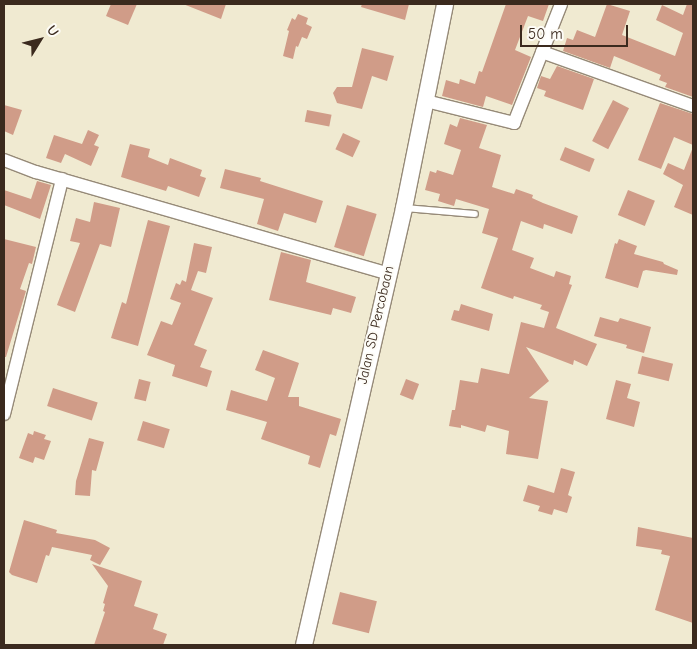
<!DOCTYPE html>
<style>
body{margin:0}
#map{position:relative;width:697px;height:649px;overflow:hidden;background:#f0ead1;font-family:"Comic Neue",sans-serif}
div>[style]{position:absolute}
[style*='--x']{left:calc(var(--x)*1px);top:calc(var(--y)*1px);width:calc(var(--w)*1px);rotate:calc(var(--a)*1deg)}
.building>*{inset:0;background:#d09c88;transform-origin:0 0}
.roads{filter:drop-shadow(1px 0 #968a78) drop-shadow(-1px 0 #968a78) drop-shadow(0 1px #968a78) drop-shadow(0 -1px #968a78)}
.service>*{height:6px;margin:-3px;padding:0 3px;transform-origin:3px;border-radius:3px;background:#fff}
.minor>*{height:12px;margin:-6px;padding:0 6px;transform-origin:6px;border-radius:6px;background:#fff}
.tertiary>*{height:16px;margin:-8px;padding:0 8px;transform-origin:8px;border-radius:8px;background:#fff}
span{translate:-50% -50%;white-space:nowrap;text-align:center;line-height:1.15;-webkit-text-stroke:4px #fdfcf7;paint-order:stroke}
.street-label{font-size:14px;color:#3b2a1e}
.frame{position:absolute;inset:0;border:5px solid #3b2a1e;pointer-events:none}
.north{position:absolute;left:15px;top:15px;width:50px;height:50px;-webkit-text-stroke:4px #fdfcf7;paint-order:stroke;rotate:54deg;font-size:14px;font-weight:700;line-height:20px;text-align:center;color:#3b2a1e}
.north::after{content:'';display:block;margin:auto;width:18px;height:22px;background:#3b2a1e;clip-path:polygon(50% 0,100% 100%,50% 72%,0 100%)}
.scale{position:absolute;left:520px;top:25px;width:108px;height:22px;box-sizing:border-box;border:2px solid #3b2a1e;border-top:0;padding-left:6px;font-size:15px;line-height:18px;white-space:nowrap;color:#3b2a1e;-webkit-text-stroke:4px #fdfcf7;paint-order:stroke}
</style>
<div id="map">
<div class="building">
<div style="clip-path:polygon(111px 4px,137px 4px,128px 25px,106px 16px)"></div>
<div style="clip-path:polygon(183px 4px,226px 4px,221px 19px)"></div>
<div style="clip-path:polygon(362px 4px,409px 4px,405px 20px,361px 7px)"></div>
<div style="clip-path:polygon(506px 4px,549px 4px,543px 21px,528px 16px,515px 50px,531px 57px,512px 105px,486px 96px,483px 107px,442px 96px,446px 80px,459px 84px,460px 79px,475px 84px,479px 71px,482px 72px)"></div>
<div style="clip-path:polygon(607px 4px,630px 11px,622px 35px,675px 56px,683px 33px,656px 20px,662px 5px,683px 15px,687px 4px,693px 4px,693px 97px,665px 87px,667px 83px,659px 80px,661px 75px,614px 56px,610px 68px,563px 51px,567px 38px,573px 40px,577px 30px,595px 37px)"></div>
<div style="clip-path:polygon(298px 14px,308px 18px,306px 24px,312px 27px,307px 39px,302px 37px,298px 47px,296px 46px,293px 59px,283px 56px,289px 31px,287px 30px,292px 18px,295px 20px)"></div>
<div style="clip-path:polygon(362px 48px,394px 56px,387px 81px,372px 76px,362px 109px,337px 103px,333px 93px,337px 87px,352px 87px)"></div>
<div style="clip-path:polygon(557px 66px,594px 79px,583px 110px,544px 96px,546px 91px,537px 88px,541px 76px,550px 79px)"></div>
<div style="left:613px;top:100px;width:18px;height:46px;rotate:27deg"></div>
<div style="clip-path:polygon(660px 103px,693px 114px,693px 145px,674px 137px,661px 169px,638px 160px)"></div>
<div style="clip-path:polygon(4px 105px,22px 110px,13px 135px,4px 131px)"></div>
<div style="left:307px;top:110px;width:25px;height:12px;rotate:11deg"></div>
<div style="clip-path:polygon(460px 118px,487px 125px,479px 148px,501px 155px,492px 187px,514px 194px,516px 189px,533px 195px,532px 198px,543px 203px,578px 216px,572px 234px,544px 224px,543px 229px,521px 221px,512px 250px,534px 258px,530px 268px,554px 277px,556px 271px,571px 276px,569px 284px,572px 285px,556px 328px,597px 344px,587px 366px,574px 360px,573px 365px,526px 347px,549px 381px,529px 398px,548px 401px,538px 459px,506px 454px,509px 431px,487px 425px,485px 432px,461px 425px,461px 428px,449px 426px,452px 410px,455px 410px,460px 380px,478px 383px,481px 368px,509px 374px,521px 322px,544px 328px,549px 312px,540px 309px,542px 305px,514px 296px,513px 299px,481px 288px,498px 238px,482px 233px,489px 209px,456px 199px,454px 206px,438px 201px,440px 194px,425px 190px,430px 171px,436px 173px,437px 170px,453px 175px,461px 150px,444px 144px,450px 124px,457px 127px)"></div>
<div style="clip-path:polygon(88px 130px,99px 135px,94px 145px,99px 147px,91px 166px,65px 154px,61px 163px,46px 158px,54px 135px,82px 144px)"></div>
<div style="left:343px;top:133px;width:19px;height:18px;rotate:25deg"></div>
<div style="clip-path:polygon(130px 144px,150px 149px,148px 157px,168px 165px,170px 158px,202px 170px,200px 176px,206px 178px,199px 197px,168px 186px,166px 191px,121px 177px)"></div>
<div style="left:565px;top:147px;width:32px;height:14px;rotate:22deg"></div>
<div style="clip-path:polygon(693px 147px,693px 215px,674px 207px,683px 185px,663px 174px,668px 163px,684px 170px)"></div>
<div style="clip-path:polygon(225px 169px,261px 178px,260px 181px,323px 201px,316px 223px,284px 213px,278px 231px,257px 224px,264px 199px,220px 188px)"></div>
<div style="clip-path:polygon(37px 181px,51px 185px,40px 219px,4px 205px,4px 190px,31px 199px)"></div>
<div style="left:628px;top:190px;width:29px;height:27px;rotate:22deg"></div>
<div style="clip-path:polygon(94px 202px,120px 208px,111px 247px,100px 244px,75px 312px,57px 305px,80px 243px,70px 241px,76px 218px,90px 222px)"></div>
<div style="left:347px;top:205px;width:31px;height:44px;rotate:17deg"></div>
<div style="clip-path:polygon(148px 220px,170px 226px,138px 346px,111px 338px,122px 302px,126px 304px)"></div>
<div style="clip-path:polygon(4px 239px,36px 247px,32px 264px,29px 263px,20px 289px,26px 291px,6px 357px,4px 357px)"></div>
<div style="clip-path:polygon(619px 239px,637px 246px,634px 254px,663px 262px,664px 264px,678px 270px,677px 275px,646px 270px,643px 271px,638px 288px,605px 278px,615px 243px,617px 244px)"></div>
<div style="clip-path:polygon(194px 243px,212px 247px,206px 273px,198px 271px,191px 290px,213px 298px,194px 345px,207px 350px,200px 367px,212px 371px,207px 387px,172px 376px,175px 365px,147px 355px,161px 321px,172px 325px,181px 303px,170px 299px,176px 283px,180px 285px,182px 280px,186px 282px)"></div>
<div style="clip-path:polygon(281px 252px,311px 260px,306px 282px,356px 297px,351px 313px,333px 308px,331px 315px,269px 300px)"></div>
<div style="clip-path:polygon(461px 304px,493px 314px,489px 331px,451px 320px,454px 310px,459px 311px)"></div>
<div style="clip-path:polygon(600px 317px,618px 322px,620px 318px,651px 327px,644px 353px,626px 348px,627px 345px,594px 336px)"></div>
<div style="clip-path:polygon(263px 350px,299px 363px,288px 397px,299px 397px,299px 406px,341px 419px,336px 436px,330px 434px,320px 468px,308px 464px,310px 456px,261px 439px,267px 422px,226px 410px,231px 390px,267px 401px,275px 378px,255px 370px)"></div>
<div style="left:642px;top:356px;width:32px;height:18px;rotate:14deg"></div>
<div style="left:139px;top:379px;width:12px;height:20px;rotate:14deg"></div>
<div style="left:406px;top:379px;width:14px;height:17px;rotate:21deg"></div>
<div style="clip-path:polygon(616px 380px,631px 384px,627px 398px,640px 402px,634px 427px,606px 419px)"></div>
<div style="left:53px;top:388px;width:47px;height:19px;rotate:18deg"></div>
<div style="left:143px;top:421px;width:28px;height:20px;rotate:17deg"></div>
<div style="clip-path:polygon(34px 431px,46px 435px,44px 439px,51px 441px,44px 460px,35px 457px,33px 463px,19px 458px,28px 433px,33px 435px)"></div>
<div style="clip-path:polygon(89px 438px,104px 442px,96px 471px,92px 470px,90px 496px,75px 495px,76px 481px)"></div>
<div style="clip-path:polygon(561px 468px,575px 472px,568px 495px,572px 497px,567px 513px,554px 509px,552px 515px,538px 511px,540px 506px,523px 501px,528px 485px,554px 493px)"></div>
<div style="clip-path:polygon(24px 520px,57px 530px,56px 533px,95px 540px,110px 548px,100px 565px,90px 560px,92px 555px,52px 547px,49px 556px,46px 555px,37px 583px,12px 575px,9px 572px)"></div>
<div style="clip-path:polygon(638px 527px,693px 538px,693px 623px,655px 610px,670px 556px,661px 554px,662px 550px,636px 546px)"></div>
<div style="clip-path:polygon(92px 564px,142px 581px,134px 606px,158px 614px,153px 629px,167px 634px,163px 645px,94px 645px,105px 612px,103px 611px,105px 604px,103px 603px,108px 586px)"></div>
<div style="left:340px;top:592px;width:38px;height:33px;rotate:14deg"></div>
</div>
<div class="roads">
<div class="service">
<div style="--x:405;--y:208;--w:70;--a:4.9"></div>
</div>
<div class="minor">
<div style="--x:542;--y:52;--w:160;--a:19.7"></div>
<div style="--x:426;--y:101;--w:91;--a:14"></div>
<div style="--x:514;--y:123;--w:128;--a:-68.4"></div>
<div style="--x:4;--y:160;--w:34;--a:21"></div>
<div style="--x:36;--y:172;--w:367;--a:16.1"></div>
<div style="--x:4;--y:414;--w:242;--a:-76.1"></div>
</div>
<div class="tertiary">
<div style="--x:304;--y:645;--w:448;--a:-77.1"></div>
<div style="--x:404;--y:208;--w:208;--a:-78.6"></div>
</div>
</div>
<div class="street-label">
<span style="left:376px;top:325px;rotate:-77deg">Jalan SD Percobaan</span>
</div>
<div class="frame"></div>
<div class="north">U</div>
<div class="scale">50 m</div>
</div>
